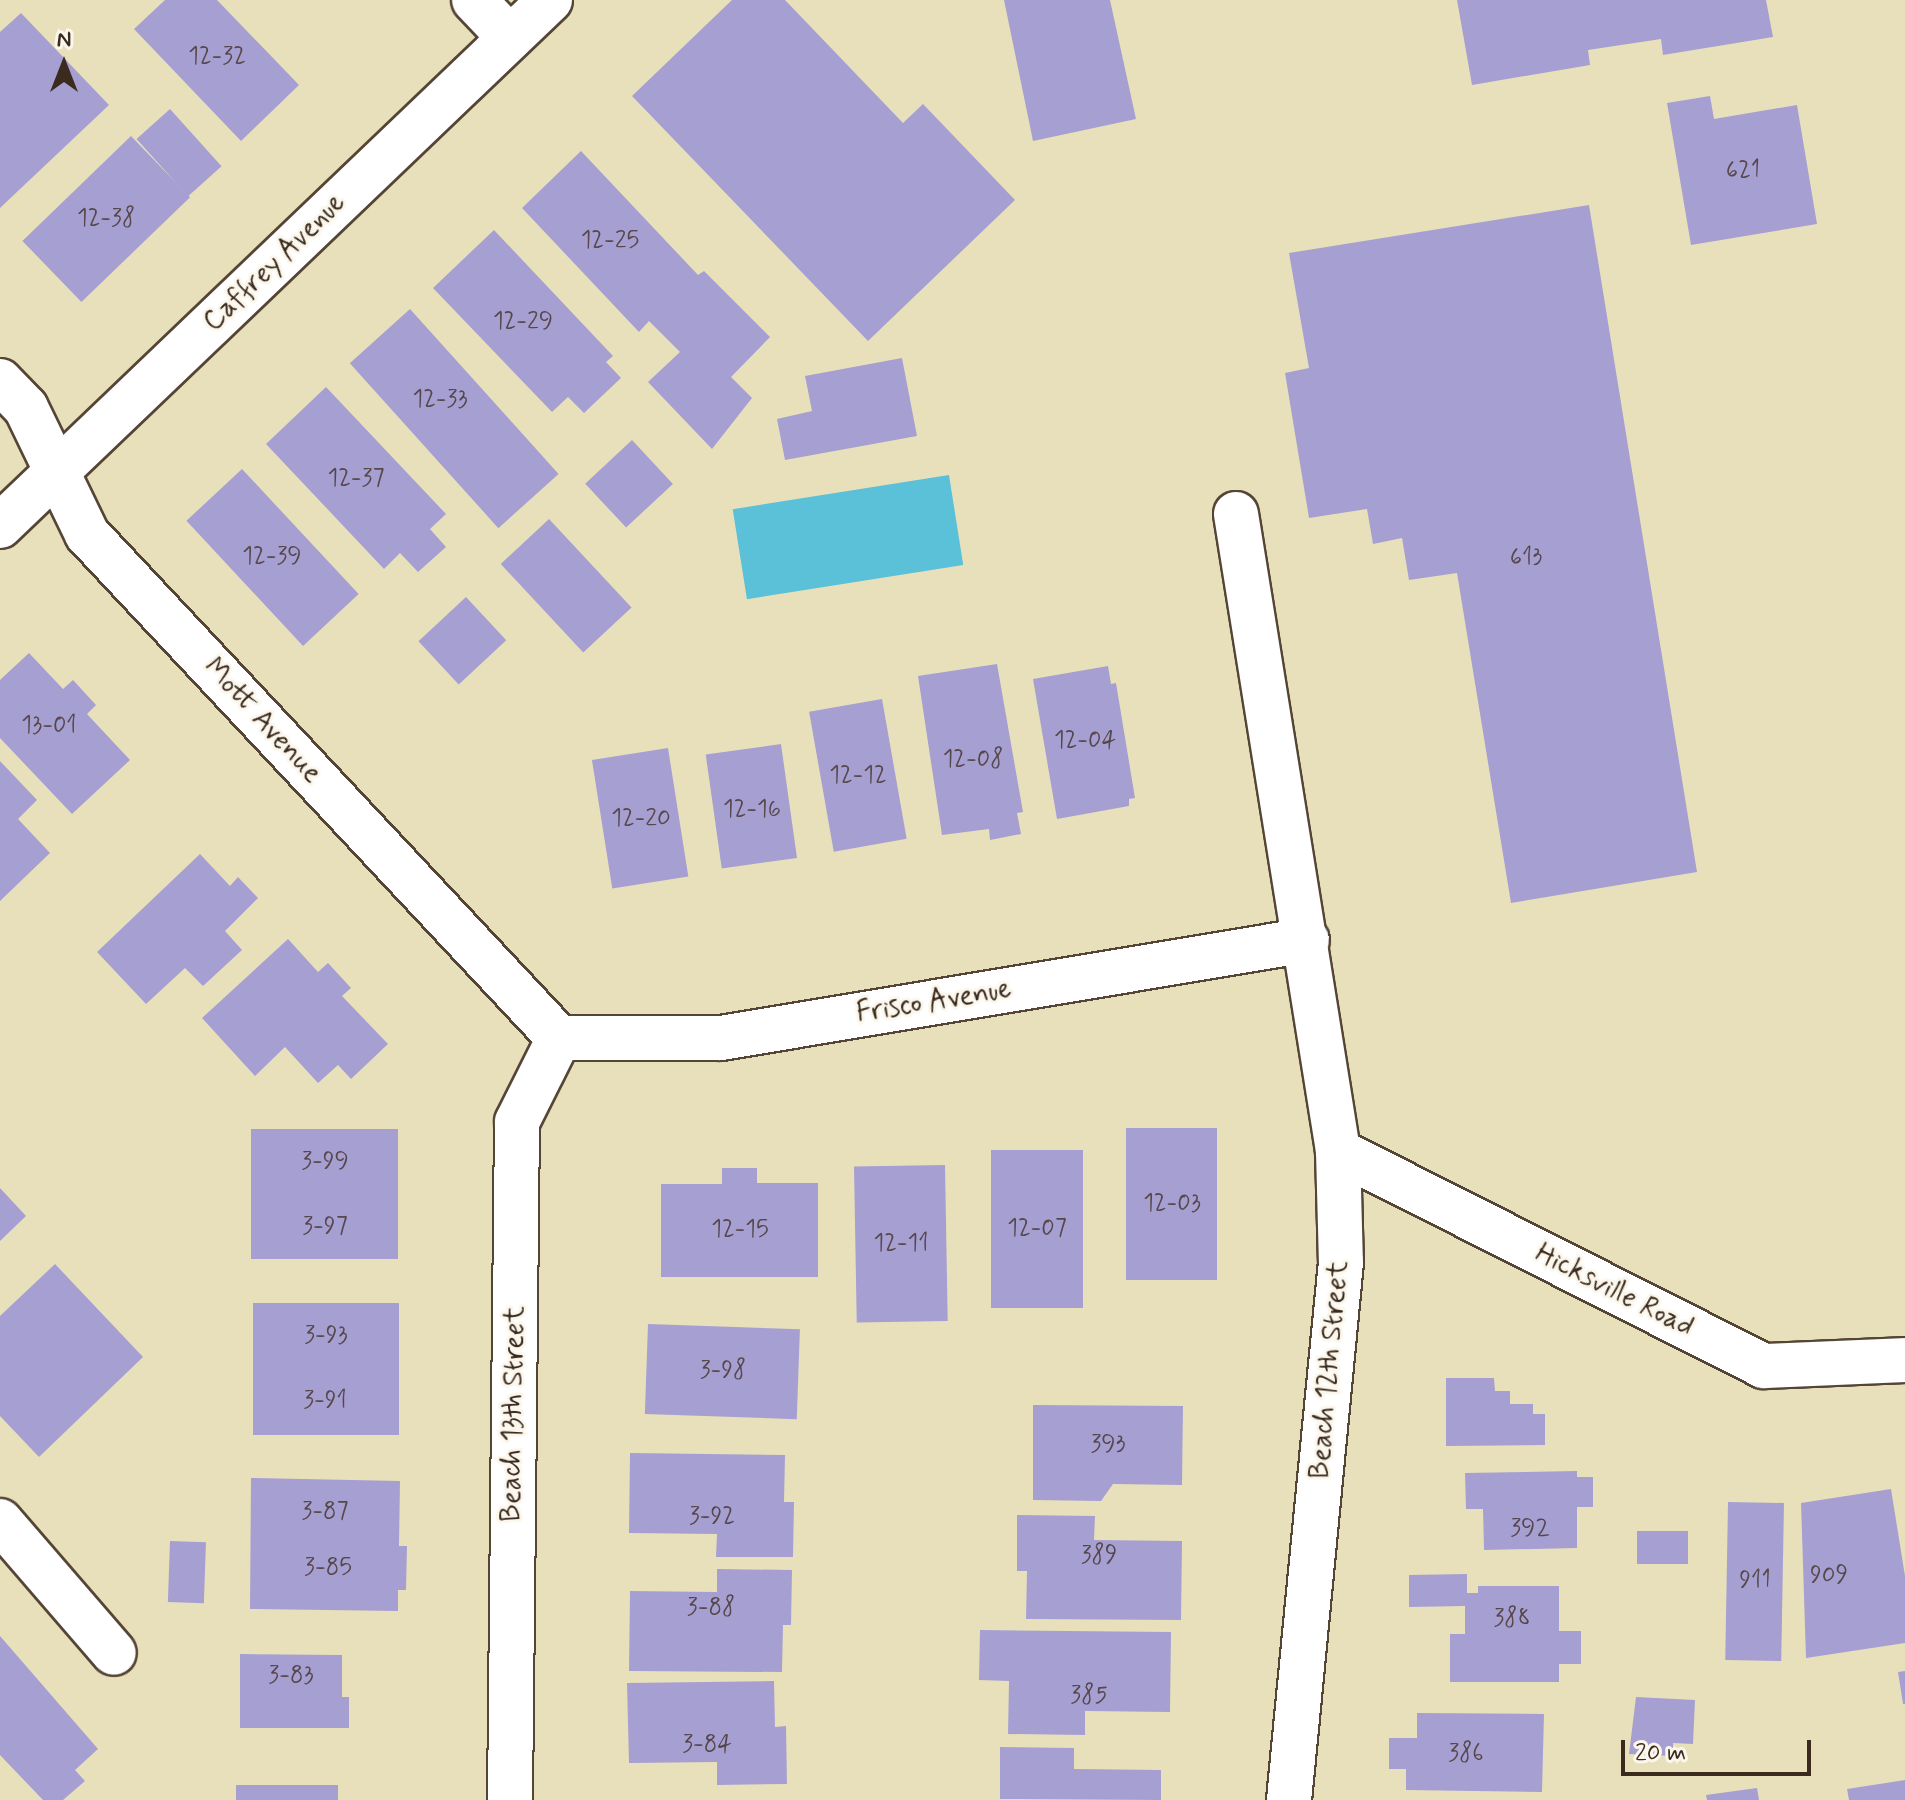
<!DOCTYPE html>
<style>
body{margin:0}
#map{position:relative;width:1905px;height:1800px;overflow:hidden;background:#e8e0bb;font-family:Mynerve,sans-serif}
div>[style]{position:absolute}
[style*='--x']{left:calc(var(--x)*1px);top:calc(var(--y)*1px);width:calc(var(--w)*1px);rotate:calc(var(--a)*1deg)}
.water>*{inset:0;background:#5bc1d9;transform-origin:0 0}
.building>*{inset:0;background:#a69fd2;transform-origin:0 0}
.roads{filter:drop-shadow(2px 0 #554536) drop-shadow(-2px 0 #554536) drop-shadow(0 2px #554536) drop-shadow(0 -2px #554536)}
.minor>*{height:44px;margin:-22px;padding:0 22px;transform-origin:22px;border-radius:22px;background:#fff}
.tertiary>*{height:44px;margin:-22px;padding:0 22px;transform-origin:22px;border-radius:22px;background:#fff}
span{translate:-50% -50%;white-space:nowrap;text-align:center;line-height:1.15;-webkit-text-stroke:6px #fbf7ec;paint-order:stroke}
.number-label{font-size:24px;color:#56474b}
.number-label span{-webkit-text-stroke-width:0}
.street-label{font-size:28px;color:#3b2a1e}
.north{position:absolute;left:24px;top:24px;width:80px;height:80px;-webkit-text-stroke:6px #fbf7ec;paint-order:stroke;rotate:0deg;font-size:22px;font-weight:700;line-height:32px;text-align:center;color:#3b2a1e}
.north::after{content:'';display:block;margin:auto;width:28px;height:36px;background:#3b2a1e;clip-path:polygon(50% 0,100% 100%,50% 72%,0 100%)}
.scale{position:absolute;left:1621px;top:1740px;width:190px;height:36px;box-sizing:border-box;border:4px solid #3b2a1e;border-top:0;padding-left:10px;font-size:24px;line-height:28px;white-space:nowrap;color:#3b2a1e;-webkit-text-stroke:6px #fbf7ec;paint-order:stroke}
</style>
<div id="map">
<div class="water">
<div style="left:949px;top:475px;width:91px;height:219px;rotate:81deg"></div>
</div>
<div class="building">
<div style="clip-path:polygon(165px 0,217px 0,299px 85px,241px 141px,134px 29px)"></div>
<div style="clip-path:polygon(732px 0,785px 0,903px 123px,923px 104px,1015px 200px,868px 341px,632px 96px)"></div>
<div style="clip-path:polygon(1004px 0,1110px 0,1136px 119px,1033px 141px)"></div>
<div style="clip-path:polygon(1457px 0,1766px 0,1773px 37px,1663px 55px,1661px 39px,1588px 50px,1590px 65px,1472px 85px)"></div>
<div style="clip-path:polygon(21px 13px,109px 105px,0 208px,0 32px)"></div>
<div style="clip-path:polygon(1710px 96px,1714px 119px,1797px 105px,1817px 224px,1691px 245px,1667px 103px)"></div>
<div style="left:170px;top:109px;width:77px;height:45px;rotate:48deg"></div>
<div style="left:131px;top:136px;width:85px;height:151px;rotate:46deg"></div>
<div style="clip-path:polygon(581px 151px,698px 275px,704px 271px,770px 337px,731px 377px,752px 398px,712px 449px,648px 382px,680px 352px,649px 321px,639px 332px,522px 208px)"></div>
<div style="clip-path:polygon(1589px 205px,1697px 872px,1511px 903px,1457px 573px,1409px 580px,1402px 538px,1373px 544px,1367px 509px,1309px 518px,1285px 373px,1309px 368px,1289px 253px)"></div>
<div style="clip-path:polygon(494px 230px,613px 356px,606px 362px,621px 378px,584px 413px,568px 397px,552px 412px,433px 288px)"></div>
<div style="left:410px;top:309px;width:222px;height:81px;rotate:48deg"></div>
<div style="clip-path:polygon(902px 358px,917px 436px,785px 460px,777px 419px,812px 411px,805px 376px)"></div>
<div style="clip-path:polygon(326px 387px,446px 514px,430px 529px,446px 547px,418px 572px,400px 553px,384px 569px,266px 444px)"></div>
<div style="left:632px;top:440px;width:60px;height:64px;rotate:47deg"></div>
<div style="left:242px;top:469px;width:171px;height:76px;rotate:47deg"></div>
<div style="left:549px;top:519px;width:121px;height:66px;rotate:47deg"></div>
<div style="left:466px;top:597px;width:59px;height:65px;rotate:47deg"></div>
<div style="clip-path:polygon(29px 653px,63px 689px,73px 680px,96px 705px,87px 714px,130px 760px,72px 814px,0 738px,0 680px)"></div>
<div style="clip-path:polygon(997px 664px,1023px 812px,1017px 813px,1021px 834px,990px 840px,989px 829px,942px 835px,918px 676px)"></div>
<div style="clip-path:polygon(1108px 666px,1111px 684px,1116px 683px,1135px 798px,1129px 799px,1129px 806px,1057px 819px,1033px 679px)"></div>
<div style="left:882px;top:699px;width:142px;height:74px;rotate:80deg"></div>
<div style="left:781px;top:744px;width:115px;height:76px;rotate:82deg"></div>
<div style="left:668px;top:748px;width:130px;height:77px;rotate:81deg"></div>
<div style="clip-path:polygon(0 761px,37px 800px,18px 819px,50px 853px,0 901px)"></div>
<div style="clip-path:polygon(200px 854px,230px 886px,238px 877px,258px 898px,225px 931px,242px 950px,203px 986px,185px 968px,146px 1004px,97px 952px)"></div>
<div style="clip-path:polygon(288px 939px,318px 972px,328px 963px,351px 988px,342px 996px,388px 1044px,351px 1079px,338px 1065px,318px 1083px,285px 1047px,255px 1076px,202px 1018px)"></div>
<div style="left:1126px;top:1128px;width:91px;height:152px"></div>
<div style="left:251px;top:1129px;width:147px;height:130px"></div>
<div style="left:991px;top:1150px;width:92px;height:158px"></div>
<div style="left:945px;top:1165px;width:156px;height:91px;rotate:89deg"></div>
<div style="clip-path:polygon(722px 1168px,757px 1168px,757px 1183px,818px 1183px,818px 1277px,661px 1277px,661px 1184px,722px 1184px)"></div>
<div style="clip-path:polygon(0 1188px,26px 1216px,0 1241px)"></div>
<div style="clip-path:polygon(55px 1264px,143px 1357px,39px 1457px,0 1416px,0 1316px)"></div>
<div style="left:253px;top:1303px;width:146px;height:132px"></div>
<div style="left:648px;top:1324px;width:152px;height:90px;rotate:2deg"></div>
<div style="clip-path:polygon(1446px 1378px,1494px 1378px,1495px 1391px,1510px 1391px,1510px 1404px,1533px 1404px,1533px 1414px,1545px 1414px,1545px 1445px,1446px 1446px)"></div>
<div style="clip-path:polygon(1033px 1405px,1183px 1406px,1182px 1485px,1113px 1484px,1101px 1501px,1033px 1500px)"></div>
<div style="clip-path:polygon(630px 1453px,785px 1455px,784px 1502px,794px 1502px,793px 1557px,716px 1557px,717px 1534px,629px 1533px)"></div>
<div style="clip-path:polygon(1577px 1471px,1577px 1477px,1593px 1477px,1593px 1507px,1577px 1507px,1577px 1548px,1484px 1550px,1483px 1509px,1466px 1509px,1465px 1473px)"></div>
<div style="clip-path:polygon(251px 1478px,400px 1481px,399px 1546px,407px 1546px,406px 1590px,398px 1590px,398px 1611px,250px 1609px)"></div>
<div style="clip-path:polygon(1891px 1489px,1905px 1576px,1905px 1643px,1806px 1658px,1801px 1503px)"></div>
<div style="left:1728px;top:1502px;width:56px;height:158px;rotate:1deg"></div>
<div style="clip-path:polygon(1017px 1515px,1095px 1516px,1094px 1540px,1182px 1541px,1181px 1620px,1026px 1619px,1027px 1571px,1017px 1571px)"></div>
<div style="left:1637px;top:1531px;width:51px;height:33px"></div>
<div style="left:170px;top:1541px;width:36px;height:61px;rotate:2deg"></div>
<div style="clip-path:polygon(717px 1569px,792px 1570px,791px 1625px,783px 1625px,782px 1672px,629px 1671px,630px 1591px,717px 1592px)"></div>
<div style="clip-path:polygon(1467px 1574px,1467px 1593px,1478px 1593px,1478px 1586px,1559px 1586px,1559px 1631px,1581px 1631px,1581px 1664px,1559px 1664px,1559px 1682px,1450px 1682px,1450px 1634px,1465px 1634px,1465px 1606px,1409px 1607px,1409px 1575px)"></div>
<div style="clip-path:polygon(980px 1630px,1171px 1632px,1170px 1712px,1085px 1711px,1085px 1735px,1008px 1734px,1009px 1681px,979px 1680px)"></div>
<div style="clip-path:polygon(0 1636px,98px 1749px,75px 1770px,85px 1781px,63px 1800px,43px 1800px,0 1755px)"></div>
<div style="clip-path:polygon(240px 1654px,342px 1655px,342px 1697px,349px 1697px,349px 1728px,240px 1728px)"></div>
<div style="clip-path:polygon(1905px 1671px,1905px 1704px,1903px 1704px,1898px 1672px)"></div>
<div style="clip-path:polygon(774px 1681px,775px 1727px,786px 1726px,787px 1784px,717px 1785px,717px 1762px,629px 1763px,627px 1683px)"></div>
<div style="clip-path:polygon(1636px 1697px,1695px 1700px,1693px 1744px,1673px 1743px,1673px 1756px,1629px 1754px)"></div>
<div style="clip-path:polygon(1417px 1713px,1544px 1714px,1542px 1792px,1406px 1790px,1406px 1769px,1389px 1769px,1389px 1738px,1417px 1738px)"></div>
<div style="clip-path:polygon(1000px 1747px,1074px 1748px,1074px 1769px,1161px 1770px,1161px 1800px,1000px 1799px)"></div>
<div style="clip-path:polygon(1905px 1780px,1905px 1800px,1849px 1800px,1847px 1789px)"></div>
<div style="left:236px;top:1785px;width:102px;height:15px"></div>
<div style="clip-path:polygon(1757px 1788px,1759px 1800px,1707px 1800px,1706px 1795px)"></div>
</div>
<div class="roads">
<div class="minor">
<div style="--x:474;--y:0;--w:52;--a:46.5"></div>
<div style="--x:57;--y:472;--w:69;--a:64.2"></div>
<div style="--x:87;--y:534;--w:691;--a:46.88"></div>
<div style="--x:1236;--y:514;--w:645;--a:80.9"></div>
<div style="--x:1338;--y:1151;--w:111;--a:88.5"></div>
<div style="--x:1341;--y:1262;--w:541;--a:95.52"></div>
<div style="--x:0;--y:526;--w:761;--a:-43.72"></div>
<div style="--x:559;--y:1038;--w:162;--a:0"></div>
<div style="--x:721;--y:1038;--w:594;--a:-9.49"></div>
<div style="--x:1338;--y:1151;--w:477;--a:26.8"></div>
<div style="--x:1764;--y:1366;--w:141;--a:-2.4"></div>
<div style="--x:0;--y:1521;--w:174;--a:49.2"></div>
<div style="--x:510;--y:1800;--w:678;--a:-89.41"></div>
<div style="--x:517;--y:1122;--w:94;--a:-63.4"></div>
</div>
<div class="tertiary">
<div style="--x:0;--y:381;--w:37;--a:46"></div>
<div style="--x:26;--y:408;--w:71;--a:64.2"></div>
</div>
</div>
<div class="number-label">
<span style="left:217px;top:57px">12-32</span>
<span style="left:1743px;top:171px">621</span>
<span style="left:106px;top:219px">12-38</span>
<span style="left:610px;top:241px">12-25</span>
<span style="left:523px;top:322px">12-29</span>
<span style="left:440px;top:400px">12-33</span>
<span style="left:356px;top:479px">12-37</span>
<span style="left:272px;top:557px">12-39</span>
<span style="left:1526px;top:558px">613</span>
<span style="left:49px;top:726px">13-01</span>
<span style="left:1085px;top:741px">12-04</span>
<span style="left:973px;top:760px">12-08</span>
<span style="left:858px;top:776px">12-12</span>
<span style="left:752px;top:810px">12-16</span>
<span style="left:641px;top:819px">12-20</span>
<span style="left:325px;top:1162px">3-99</span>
<span style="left:1172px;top:1204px">12-03</span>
<span style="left:325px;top:1227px">3-97</span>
<span style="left:1037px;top:1229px">12-07</span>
<span style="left:740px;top:1230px">12-15</span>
<span style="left:901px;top:1244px">12-11</span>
<span style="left:326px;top:1336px">3-93</span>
<span style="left:723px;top:1371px">3-98</span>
<span style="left:325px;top:1401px">3-91</span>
<span style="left:1108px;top:1445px">393</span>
<span style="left:325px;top:1512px">3-87</span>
<span style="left:712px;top:1517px">3-92</span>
<span style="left:1530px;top:1529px">392</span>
<span style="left:1099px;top:1556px">389</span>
<span style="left:328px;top:1568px">3-85</span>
<span style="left:1829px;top:1576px">909</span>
<span style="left:1755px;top:1581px">911</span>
<span style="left:711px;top:1608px">3-88</span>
<span style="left:1512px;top:1619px">388</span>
<span style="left:291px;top:1676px">3-83</span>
<span style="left:1089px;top:1696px">385</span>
<span style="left:707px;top:1745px">3-84</span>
<span style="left:1466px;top:1754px">386</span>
</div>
<div class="street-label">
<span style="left:275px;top:263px;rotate:-44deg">Caffrey Avenue</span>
<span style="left:262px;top:721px;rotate:47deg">Mott Avenue</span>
<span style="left:934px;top:1002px;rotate:-9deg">Frisco Avenue</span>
<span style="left:1614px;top:1291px;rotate:27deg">Hicksville Road</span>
<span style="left:1330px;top:1370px;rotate:-85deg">Beach 12th Street</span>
<span style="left:514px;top:1414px;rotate:-89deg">Beach 13th Street</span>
</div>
<div class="north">N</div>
<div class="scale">20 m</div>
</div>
